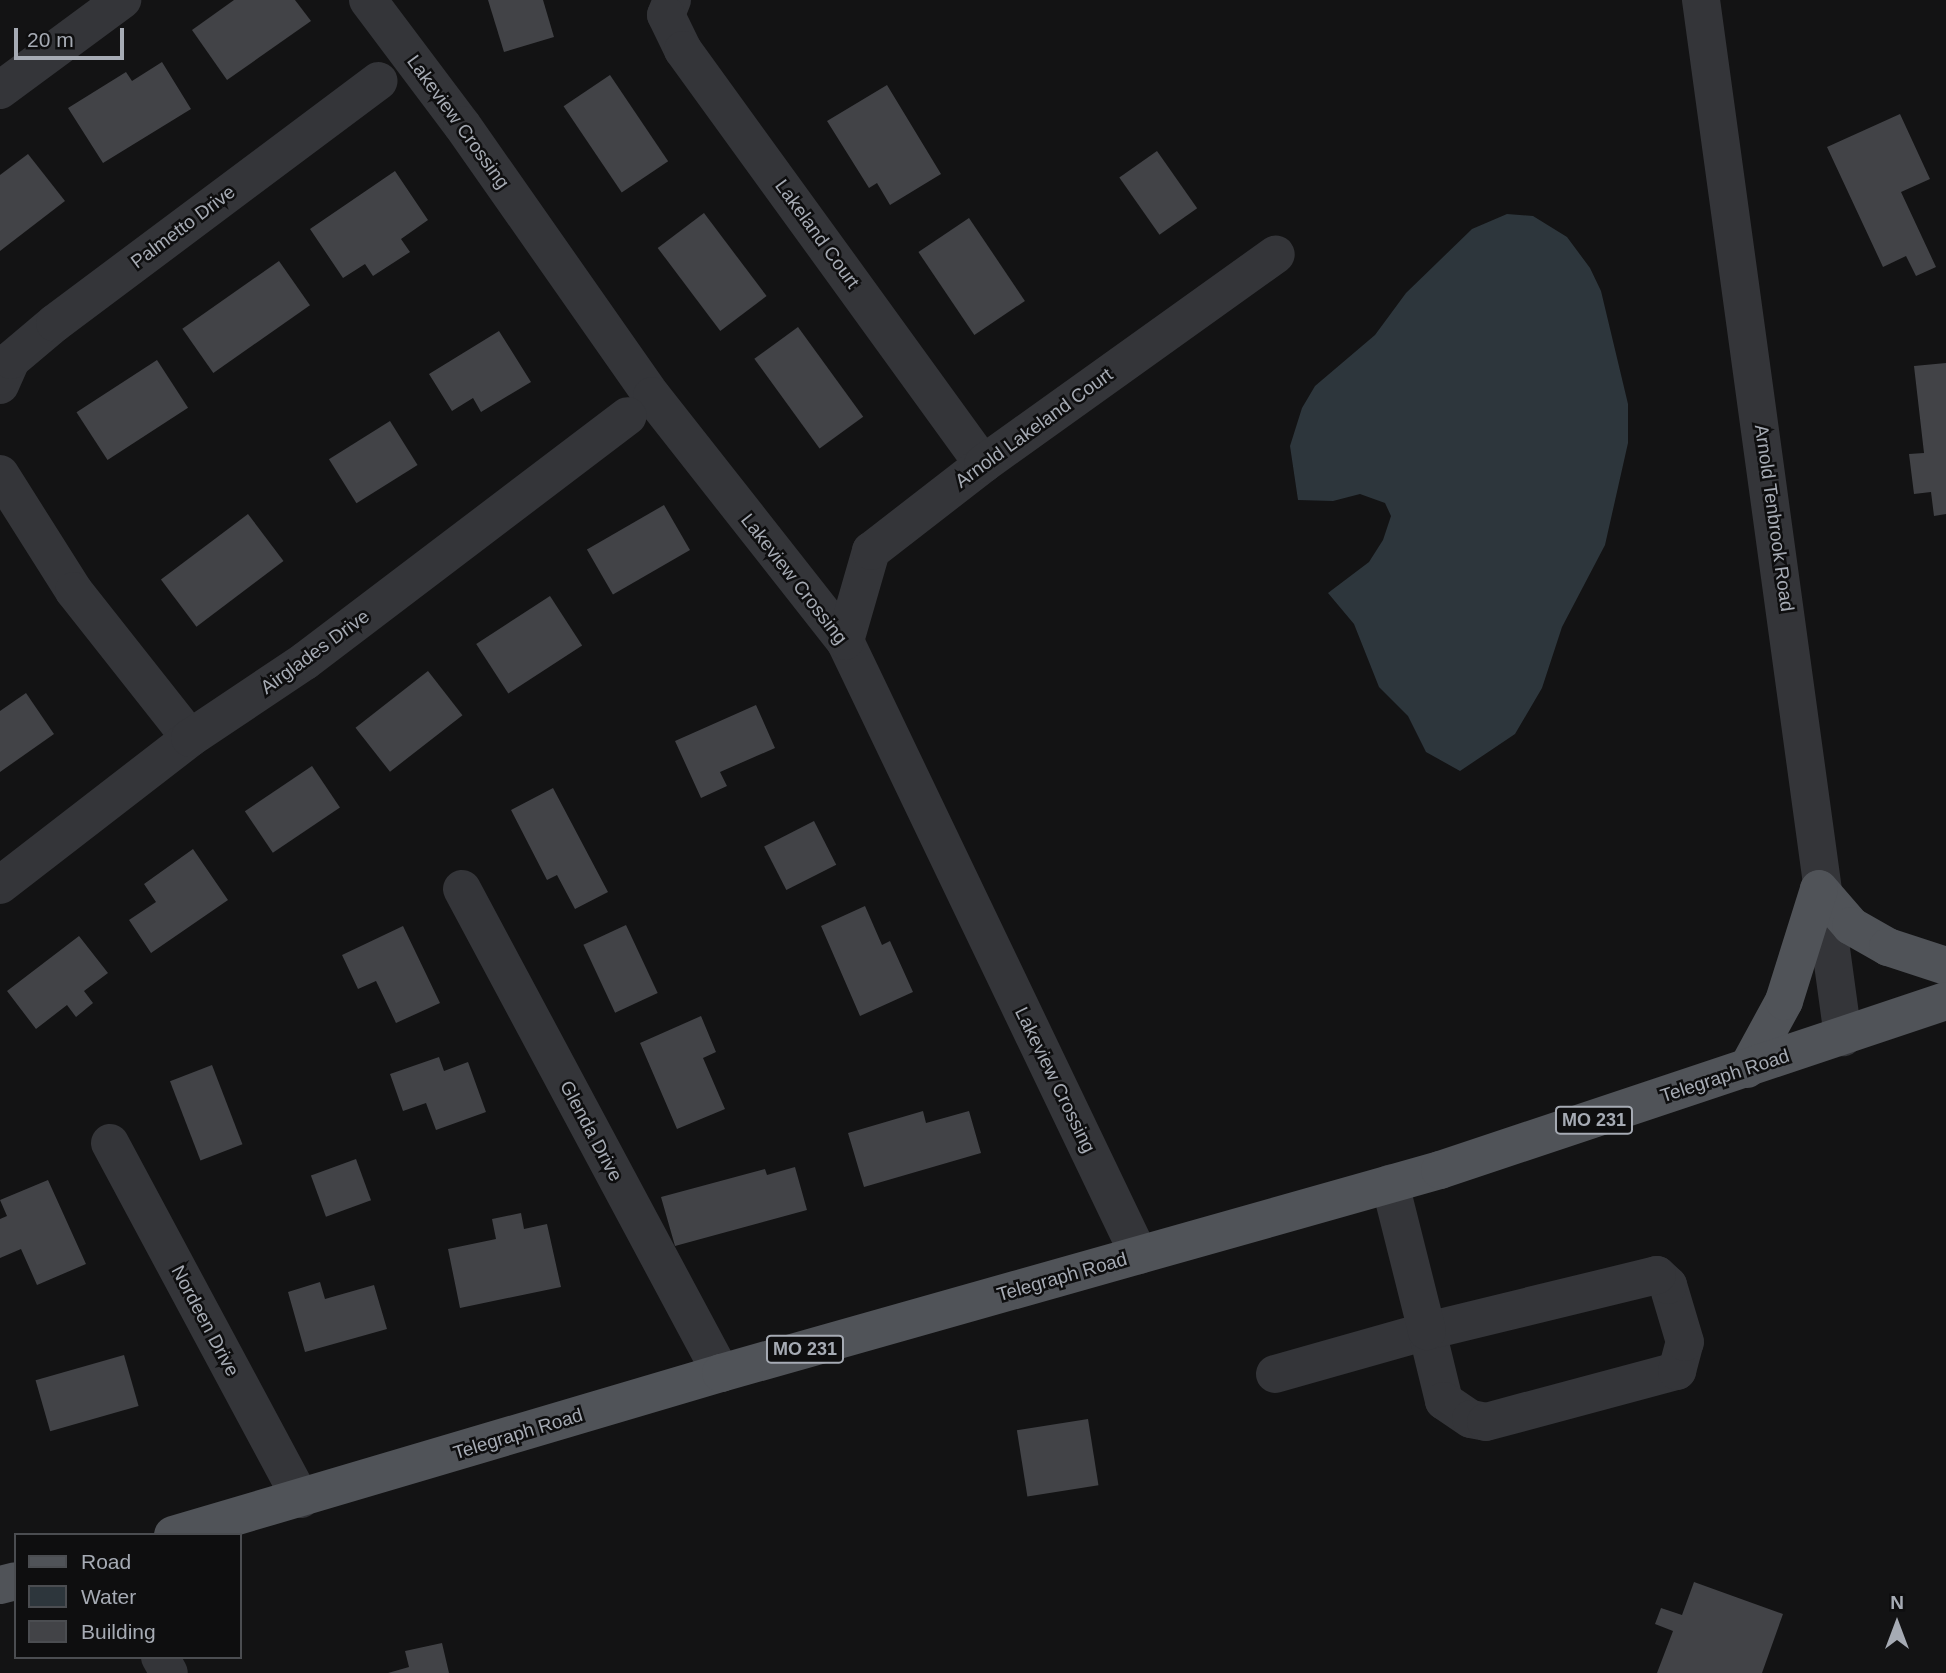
<!DOCTYPE html>
<style>
body{margin:0}
#map{position:relative;width:1946px;height:1673px;overflow:hidden;background:#131314;font-family:Helvetica,sans-serif}
div>[style]{position:absolute}
[style*='--x']{left:calc(var(--x)*1px);top:calc(var(--y)*1px);width:calc(var(--w)*1px);rotate:calc(var(--a)*1deg)}
.water>*{inset:0;background:#2d363c}
.building>*{inset:0;background:#424347;transform-origin:0 0}
.minor>*{height:38px;margin:-19px;padding:0 19px;transform-origin:19px;border-radius:19px;background:#343539}
.major>*{height:38px;margin:-19px;padding:0 19px;transform-origin:19px;border-radius:19px;background:#505358}
span{translate:-50% -50%;white-space:nowrap;text-align:center;line-height:1.15;-webkit-text-stroke:5px #0e0e0f;paint-order:stroke}
.shield-label span{padding:2px 5px;background:#0e0e0f;border:2px solid;border-radius:5px;-webkit-text-stroke-width:0}
.shield-label{font-size:18px;color:#a6abb4;font-weight:700}
.street-label{font-size:19px;color:#a6abb4}
.legend{position:absolute;left:14px;top:1533px;width:228px;height:126px;box-sizing:border-box;background:#0e0e0f;border:2px solid #4b4d51;margin:0;padding:9px 12px;list-style:none;font-size:21px;color:#a6abb4}
.legend li{display:flex;align-items:center;gap:14px;height:35px}
.legend b{width:35px;border:2px solid #4b4d51}
.north{position:absolute;left:1862px;top:1589px;width:70px;height:70px;-webkit-text-stroke:5px #0e0e0f;paint-order:stroke;rotate:0deg;font-size:19px;font-weight:700;line-height:28px;text-align:center;color:#a6abb4}
.north::after{content:'';display:block;margin:auto;width:24px;height:32px;background:#a6abb4;clip-path:polygon(50% 0,100% 100%,50% 72%,0 100%)}
.scale{position:absolute;left:14px;top:28px;width:110px;height:32px;box-sizing:border-box;border:4px solid #a6abb4;border-top:0;padding-left:9px;font-size:21px;line-height:24px;white-space:nowrap;color:#a6abb4;-webkit-text-stroke:5px #0e0e0f;paint-order:stroke}
</style>
<div id="map">
<div class="water">
<div style="clip-path:polygon(1507px 214px,1533px 216px,1567px 237px,1590px 268px,1601px 291px,1628px 404px,1628px 443px,1605px 545px,1562px 627px,1542px 688px,1515px 734px,1460px 771px,1426px 752px,1408px 716px,1379px 687px,1354px 624px,1328px 593px,1369px 562px,1383px 540px,1391px 516px,1385px 503px,1360px 494px,1333px 501px,1298px 500px,1290px 446px,1302px 408px,1315px 386px,1375px 335px,1406px 293px,1472px 229px)"></div>
</div>
<div class="building">
<div style="clip-path:polygon(234px 0,295px 0,311px 21px,227px 80px,192px 30px)"></div>
<div style="clip-path:polygon(488px 0,543px 0,554px 37px,504px 52px)"></div>
<div style="clip-path:polygon(162px 62px,191px 109px,103px 163px,68px 108px,126px 72px,132px 81px)"></div>
<div style="left:610px;top:75px;width:104px;height:56px;rotate:56deg"></div>
<div style="clip-path:polygon(887px 85px,941px 174px,890px 205px,877px 183px,869px 188px,827px 121px)"></div>
<div style="clip-path:polygon(1900px 114px,1930px 179px,1901px 192px,1936px 267px,1916px 276px,1906px 256px,1883px 267px,1827px 147px)"></div>
<div style="left:1157px;top:151px;width:70px;height:46px;rotate:55deg"></div>
<div style="clip-path:polygon(28px 154px,65px 201px,0 251px,0 175px)"></div>
<div style="clip-path:polygon(395px 171px,428px 220px,401px 239px,410px 252px,373px 276px,365px 264px,343px 278px,310px 229px)"></div>
<div style="left:704px;top:213px;width:104px;height:58px;rotate:53deg"></div>
<div style="left:969px;top:218px;width:100px;height:61px;rotate:56deg"></div>
<div style="left:279px;top:261px;width:54px;height:118px;rotate:55deg"></div>
<div style="left:798px;top:327px;width:111px;height:54px;rotate:54deg"></div>
<div style="clip-path:polygon(499px 331px,531px 382px,481px 412px,473px 398px,452px 411px,429px 374px)"></div>
<div style="left:157px;top:360px;width:57px;height:96px;rotate:57deg"></div>
<div style="clip-path:polygon(1946px 363px,1946px 514px,1934px 516px,1931px 492px,1914px 494px,1909px 454px,1924px 453px,1914px 366px)"></div>
<div style="left:390px;top:421px;width:52px;height:72px;rotate:58deg"></div>
<div style="left:664px;top:505px;width:52px;height:89px;rotate:60deg"></div>
<div style="left:248px;top:514px;width:59px;height:109px;rotate:53deg"></div>
<div style="left:550px;top:596px;width:59px;height:88px;rotate:57deg"></div>
<div style="left:428px;top:671px;width:56px;height:92px;rotate:52deg"></div>
<div style="clip-path:polygon(26px 693px,54px 734px,0 772px,0 711px)"></div>
<div style="clip-path:polygon(756px 705px,775px 748px,720px 772px,727px 786px,701px 798px,675px 741px)"></div>
<div style="left:312px;top:766px;width:50px;height:81px;rotate:56deg"></div>
<div style="clip-path:polygon(553px 788px,608px 892px,575px 909px,557px 875px,547px 880px,511px 810px)"></div>
<div style="left:814px;top:821px;width:49px;height:56px;rotate:63deg"></div>
<div style="clip-path:polygon(193px 849px,228px 900px,151px 953px,129px 920px,156px 902px,144px 884px)"></div>
<div style="clip-path:polygon(865px 906px,882px 945px,890px 941px,913px 992px,860px 1016px,821px 926px)"></div>
<div style="left:626px;top:925px;width:75px;height:47px;rotate:65deg"></div>
<div style="clip-path:polygon(403px 926px,440px 1003px,396px 1023px,376px 981px,358px 989px,342px 955px)"></div>
<div style="clip-path:polygon(79px 936px,108px 973px,84px 991px,93px 1003px,76px 1017px,67px 1005px,36px 1029px,7px 991px)"></div>
<div style="clip-path:polygon(701px 1016px,716px 1052px,703px 1058px,725px 1109px,677px 1129px,640px 1043px)"></div>
<div style="clip-path:polygon(439px 1057px,444px 1071px,468px 1062px,486px 1112px,436px 1130px,426px 1103px,403px 1111px,390px 1074px)"></div>
<div style="left:212px;top:1065px;width:85px;height:45px;rotate:69deg"></div>
<div style="clip-path:polygon(923px 1111px,926px 1123px,969px 1111px,981px 1153px,864px 1187px,848px 1133px)"></div>
<div style="left:356px;top:1159px;width:44px;height:48px;rotate:70deg"></div>
<div style="clip-path:polygon(795px 1167px,807px 1210px,675px 1246px,661px 1197px,765px 1169px,767px 1175px)"></div>
<div style="clip-path:polygon(48px 1180px,86px 1264px,37px 1285px,21px 1249px,0 1258px,0 1219px,7px 1216px,0 1200px)"></div>
<div style="clip-path:polygon(521px 1213px,524px 1229px,547px 1224px,561px 1287px,460px 1308px,448px 1249px,496px 1239px,492px 1219px)"></div>
<div style="clip-path:polygon(320px 1282px,325px 1299px,374px 1285px,387px 1329px,305px 1352px,288px 1292px)"></div>
<div style="left:124px;top:1355px;width:53px;height:92px;rotate:74deg"></div>
<div style="left:1088px;top:1419px;width:67px;height:72px;rotate:81deg"></div>
<div style="clip-path:polygon(1694px 1582px,1783px 1614px,1762px 1673px,1657px 1673px,1673px 1631px,1655px 1624px,1661px 1608px,1682px 1615px)"></div>
<div style="clip-path:polygon(442px 1643px,449px 1673px,388px 1673px,409px 1667px,405px 1651px)"></div>
</div>
<div class="minor">
<div style="--x:368;--y:0;--w:156;--a:53.1"></div>
<div style="--x:462;--y:125;--w:331;--a:55"></div>
<div style="--x:652;--y:396;--w:312;--a:51.8"></div>
<div style="--x:845;--y:641;--w:681;--a:64.41"></div>
<div style="--x:672;--y:0;--w:16;--a:112"></div>
<div style="--x:666;--y:15;--w:39;--a:64"></div>
<div style="--x:683;--y:50;--w:511;--a:54.07"></div>
<div style="--x:1701;--y:0;--w:1047;--a:82.2"></div>
<div style="--x:0;--y:90;--w:152;--a:-36.4"></div>
<div style="--x:0;--y:385;--w:27;--a:-66"></div>
<div style="--x:11;--y:360;--w:57;--a:-40.1"></div>
<div style="--x:55;--y:323;--w:404;--a:-36.8"></div>
<div style="--x:0;--y:474;--w:138;--a:57.7"></div>
<div style="--x:74;--y:591;--w:187;--a:51.7"></div>
<div style="--x:845;--y:641;--w:94;--a:-73.9"></div>
<div style="--x:871;--y:551;--w:142;--a:-37.8"></div>
<div style="--x:983;--y:464;--w:360;--a:-35.6"></div>
<div style="--x:0;--y:885;--w:240;--a:-37.7"></div>
<div style="--x:190;--y:738;--w:138;--a:-33.8"></div>
<div style="--x:305;--y:661;--w:405;--a:-37.2"></div>
<div style="--x:462;--y:889;--w:549;--a:61.85"></div>
<div style="--x:110;--y:1143;--w:404;--a:61.8"></div>
<div style="--x:1275;--y:1374;--w:158;--a:-15.8"></div>
<div style="--x:1427;--y:1331;--w:72;--a:76.3"></div>
<div style="--x:1444;--y:1401;--w:32;--a:34"></div>
<div style="--x:1471;--y:1419;--w:15;--a:11"></div>
<div style="--x:1486;--y:1422;--w:198;--a:-15"></div>
<div style="--x:1677;--y:1371;--w:30;--a:-75"></div>
<div style="--x:1685;--y:1342;--w:59;--a:-106.6"></div>
<div style="--x:1668;--y:1285;--w:15;--a:-138"></div>
<div style="--x:1657;--y:1275;--w:237;--a:166.3"></div>
<div style="--x:1427;--y:1331;--w:152;--a:-104.1"></div>
<div style="--x:160;--y:1657;--w:18;--a:61"></div>
</div>
<div class="major">
<div style="--x:1819;--y:889;--w:49;--a:49.1"></div>
<div style="--x:1851;--y:926;--w:43;--a:29.6"></div>
<div style="--x:1888;--y:947;--w:61;--a:18.1"></div>
<div style="--x:1747;--y:1069;--w:77;--a:-61.4"></div>
<div style="--x:1784;--y:1001;--w:117;--a:-72.6"></div>
<div style="--x:173;--y:1535;--w:571;--a:-16.47"></div>
<div style="--x:721;--y:1373;--w:747;--a:-15.77"></div>
<div style="--x:1440;--y:1170;--w:533;--a:-18.47"></div>
<div style="--x:0;--y:1585;--w:16;--a:-14"></div>
</div>
<div class="shield-label">
<span style="left:1594px;top:1120px">MO 231</span>
<span style="left:805px;top:1349px">MO 231</span>
</div>
<div class="street-label">
<span style="left:458px;top:122px;rotate:54deg">Lakeview Crossing</span>
<span style="left:183px;top:227px;rotate:-37deg">Palmetto Drive</span>
<span style="left:817px;top:234px;rotate:54deg">Lakeland Court</span>
<span style="left:1034px;top:428px;rotate:-36deg">Arnold Lakeland Court</span>
<span style="left:1774px;top:518px;rotate:82deg">Arnold Tenbrook Road</span>
<span style="left:794px;top:579px;rotate:52deg">Lakeview Crossing</span>
<span style="left:315px;top:652px;rotate:-36deg">Airglades Drive</span>
<span style="left:1725px;top:1076px;rotate:-18deg">Telegraph Road</span>
<span style="left:1055px;top:1080px;rotate:64deg">Lakeview Crossing</span>
<span style="left:591px;top:1131px;rotate:62deg">Glenda Drive</span>
<span style="left:1062px;top:1277px;rotate:-16deg">Telegraph Road</span>
<span style="left:205px;top:1321px;rotate:62deg">Nordeen Drive</span>
<span style="left:518px;top:1434px;rotate:-17deg">Telegraph Road</span>
</div>
<ul class="legend">
<li><b style="height:9px;background:#505358"></b>Road</li>
<li><b style="height:19px;background:#2d363c"></b>Water</li>
<li><b style="height:19px;background:#424347"></b>Building</li>
</ul>
<div class="north">N</div>
<div class="scale">20 m</div>
</div>
